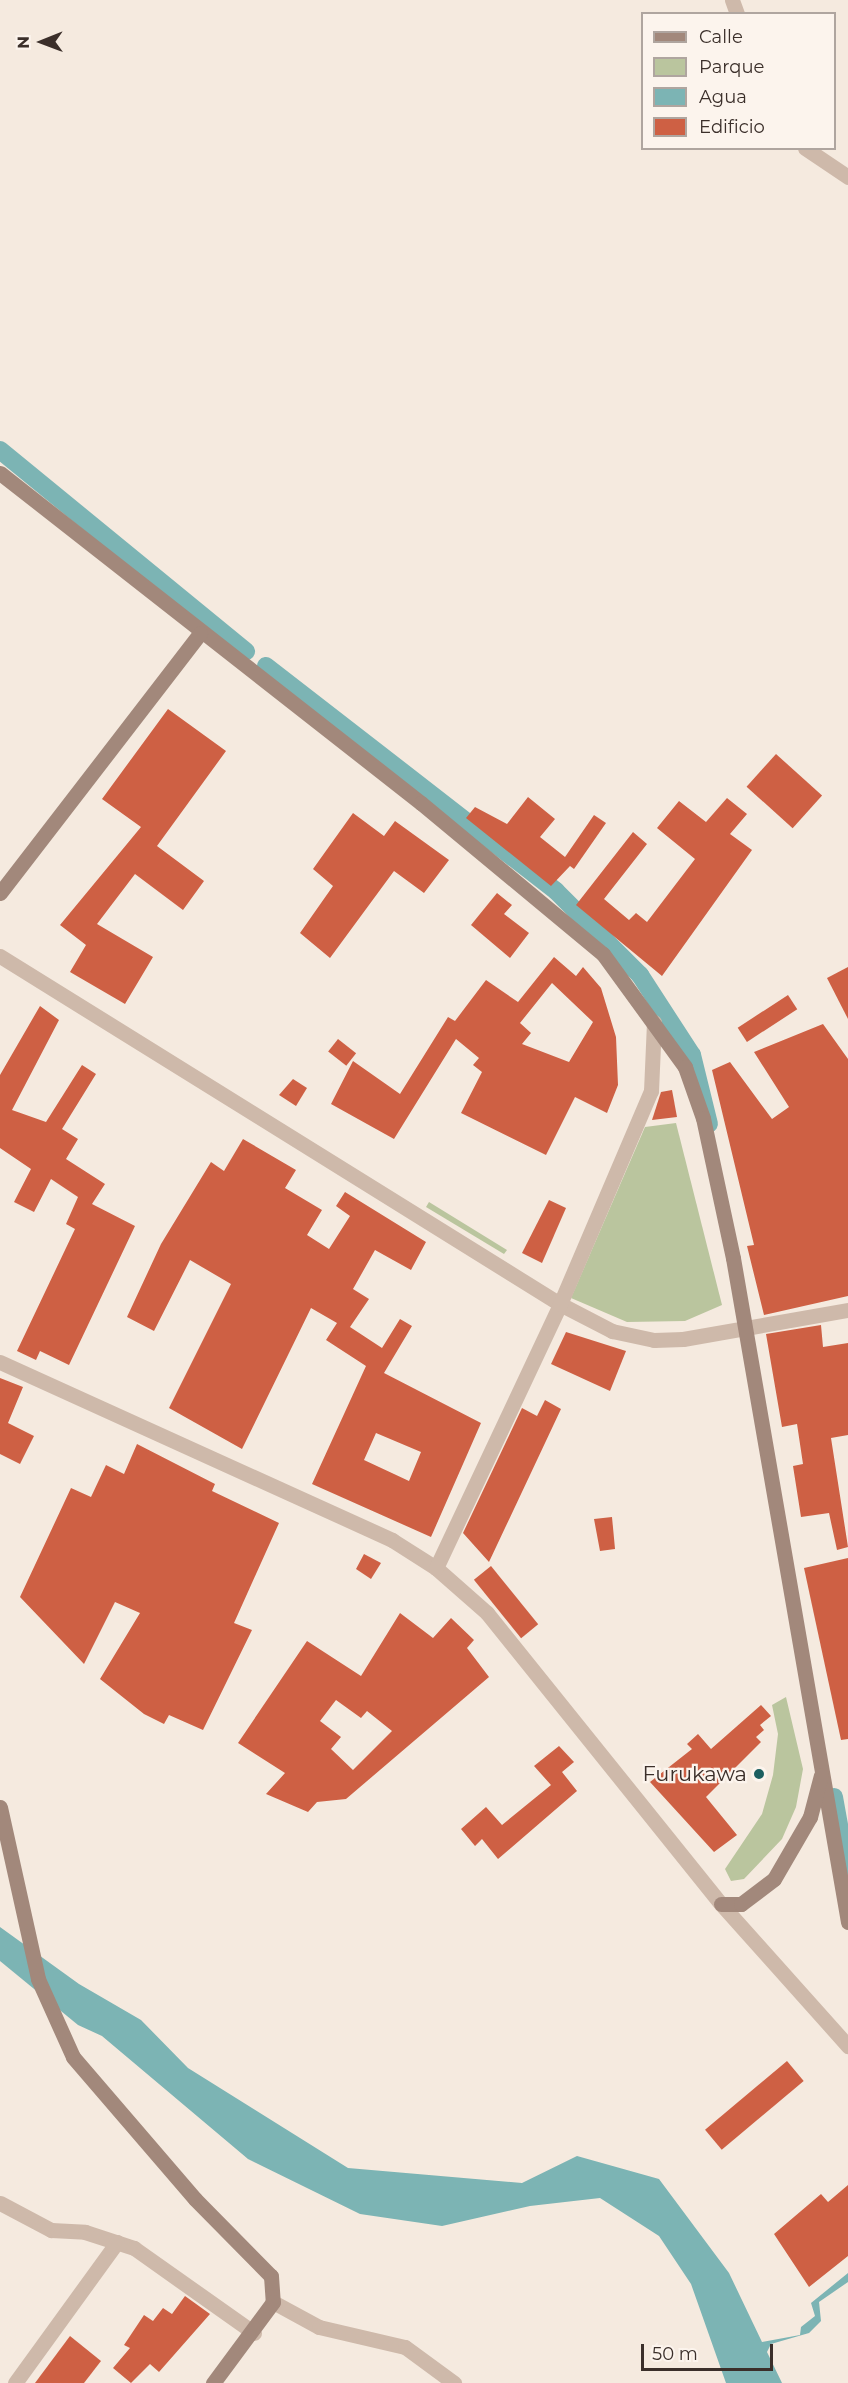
<!DOCTYPE html>
<style>
body{margin:0}
#map{position:relative;width:848px;height:2383px;overflow:hidden;background:#f5eadf;font-family:Montserrat,sans-serif}
div>[style]{position:absolute}
[style*='--x']{left:calc(var(--x)*1px);top:calc(var(--y)*1px);width:calc(var(--w)*1px);rotate:calc(var(--a)*1deg)}
.green>*{inset:0;background:#bac59e}
.water>*{inset:0;background:#7cb4b4}
.canal>*{height:18px;margin:-9px;padding:0 9px;transform-origin:9px;border-radius:9px;background:#7cb4b4}
.building>*{inset:0;background:#ce6044;transform-origin:0 0}
.street>*{height:15px;margin:-7.5px;padding:0 7.5px;transform-origin:7.5px;border-radius:7.5px;background:#ceb9aa}
.secondary>*{height:15px;margin:-7.5px;padding:0 7.5px;transform-origin:7.5px;border-radius:7.5px;background:#a2887b}
.dots>*{width:16px;height:16px;translate:-50% -50%;box-sizing:border-box;border:3px solid #fcf4ed;border-radius:50%}
span{translate:-50% -50%;white-space:nowrap;text-align:center;line-height:1.15;-webkit-text-stroke:4.5px #fcf4ed;paint-order:stroke}
.poi-label{font-size:21px;color:#3b2f2a}
.right{translate:-100% -50%;text-align:right}
.legend{position:absolute;left:641px;top:12px;width:195px;height:138px;box-sizing:border-box;background:#fcf4ed;border:2px solid #afa59f;margin:0;padding:8px 10px;list-style:none;font-size:18px;color:#3b2f2a}
.legend li{display:flex;align-items:center;gap:12px;height:30px}
.legend b{width:30px;border:2px solid #afa59f}
.north{position:absolute;left:12px;top:12px;width:60px;height:60px;-webkit-text-stroke:4px #fcf4ed;paint-order:stroke;rotate:269deg;font-size:16px;font-weight:700;line-height:24px;text-align:center;color:#3b2f2a}
.north::after{content:'';display:block;margin:auto;width:21px;height:27px;background:#3b2f2a;clip-path:polygon(50% 0,100% 100%,50% 72%,0 100%)}
.scale{position:absolute;left:641px;top:2344px;width:132px;height:27px;box-sizing:border-box;border:3px solid #3b2f2a;border-top:0;padding-left:8px;font-size:18px;line-height:21px;white-space:nowrap;color:#3b2f2a;-webkit-text-stroke:4px #fcf4ed;paint-order:stroke}
</style>
<div id="map">
<div class="green">
<div style="clip-path:polygon(676px 1123px,722px 1305px,685px 1321px,627px 1322px,571px 1298px,645px 1127px)"></div>
<div style="clip-path:polygon(429px 1202px,507px 1250px,504px 1254px,426px 1207px)"></div>
<div style="clip-path:polygon(786px 1697px,803px 1769px,796px 1807px,782px 1839px,744px 1879px,731px 1881px,725px 1869px,762px 1814px,773px 1775px,778px 1734px,772px 1705px)"></div>
</div>
<div class="water">
<div style="clip-path:polygon(0 1927px,79px 1984px,141px 2020px,188px 2068px,348px 2168px,522px 2183px,577px 2156px,659px 2179px,729px 2273px,762px 2342px,800px 2335px,801px 2327px,815px 2316px,811px 2303px,848px 2273px,848px 2282px,819px 2302px,821px 2321px,809px 2333px,771px 2344px,767px 2352px,782px 2383px,726px 2383px,691px 2284px,659px 2236px,600px 2198px,530px 2206px,442px 2226px,360px 2214px,248px 2159px,102px 2036px,78px 2025px,0 1961px)"></div>
</div>
<div class="canal">
<div style="--x:0;--y:450;--w:318;--a:39.3"></div>
<div style="--x:266;--y:666;--w:367;--a:37.8"></div>
<div style="--x:556;--y:891;--w:119;--a:45"></div>
<div style="--x:640;--y:975;--w:95;--a:57"></div>
<div style="--x:692;--y:1055;--w:71;--a:76.2"></div>
<div style="--x:834;--y:1797;--w:79;--a:79.8"></div>
</div>
<div class="building">
<div style="clip-path:polygon(168px 709px,226px 751px,157px 846px,204px 881px,183px 910px,135px 874px,97px 924px,153px 957px,125px 1004px,70px 972px,86px 945px,60px 925px,141px 827px,102px 799px)"></div>
<div style="left:776px;top:754px;width:62px;height:44px;rotate:42deg"></div>
<div style="clip-path:polygon(528px 797px,555px 819px,540px 837px,565px 857px,594px 815px,606px 823px,574px 869px,570px 866px,551px 886px,466px 818px,475px 807px,507px 824px)"></div>
<div style="clip-path:polygon(727px 798px,747px 814px,730px 834px,752px 850px,662px 976px,576px 905px,633px 832px,647px 844px,604px 899px,629px 920px,636px 913px,647px 922px,695px 859px,657px 828px,679px 801px,706px 822px)"></div>
<div style="clip-path:polygon(353px 813px,384px 836px,395px 821px,449px 860px,424px 893px,394px 871px,330px 958px,300px 933px,333px 886px,313px 869px)"></div>
<div style="clip-path:polygon(497px 893px,512px 905px,504px 914px,529px 933px,510px 958px,471px 925px)"></div>
<div style="clip-path:polygon(evenodd,554px 957px,576px 976px,583px 967px,601px 988px,616px 1037px,618px 1085px,607px 1113px,575px 1097px,546px 1155px,461px 1113px,482px 1072px,473px 1065px,479px 1058px,456px 1039px,394px 1139px,331px 1104px,353px 1061px,400px 1094px,448px 1017px,455px 1021px,486px 980px,518px 1002px,554px 957px,552px 983px,593px 1022px,569px 1062px,522px 1044px,531px 1033px,520px 1023px,552px 983px)"></div>
<div style="clip-path:polygon(848px 967px,848px 1019px,827px 978px)"></div>
<div style="left:788px;top:995px;width:17px;height:60px;rotate:57deg"></div>
<div style="clip-path:polygon(40px 1006px,59px 1020px,12px 1110px,46px 1122px,82px 1065px,96px 1074px,62px 1129px,78px 1139px,66px 1159px,105px 1184px,92px 1204px,135px 1226px,69px 1365px,40px 1351px,36px 1360px,17px 1351px,75px 1229px,66px 1224px,78px 1197px,51px 1179px,34px 1212px,14px 1202px,31px 1169px,0 1148px,0 1075px)"></div>
<div style="clip-path:polygon(823px 1024px,848px 1059px,848px 1296px,764px 1315px,747px 1246px,754px 1245px,712px 1070px,730px 1062px,772px 1119px,789px 1107px,754px 1052px)"></div>
<div style="left:338px;top:1039px;width:23px;height:16px;rotate:38deg"></div>
<div style="clip-path:polygon(293px 1079px,307px 1088px,296px 1106px,279px 1095px)"></div>
<div style="clip-path:polygon(672px 1090px,677px 1117px,652px 1120px,661px 1092px)"></div>
<div style="clip-path:polygon(evenodd,243px 1139px,296px 1170px,285px 1188px,322px 1210px,307px 1235px,329px 1249px,350px 1216px,336px 1206px,345px 1192px,426px 1242px,411px 1270px,375px 1250px,353px 1289px,369px 1299px,350px 1327px,382px 1348px,400px 1319px,412px 1326px,384px 1373px,481px 1423px,431px 1537px,312px 1484px,366px 1366px,326px 1340px,337px 1323px,311px 1308px,242px 1449px,169px 1408px,231px 1284px,190px 1260px,154px 1331px,127px 1317px,161px 1244px,211px 1162px,224px 1171px,243px 1139px,376px 1433px,421px 1452px,409px 1481px,364px 1460px,376px 1433px)"></div>
<div style="clip-path:polygon(549px 1200px,566px 1208px,542px 1263px,522px 1253px)"></div>
<div style="clip-path:polygon(821px 1325px,823px 1347px,848px 1343px,848px 1435px,831px 1438px,848px 1547px,837px 1550px,829px 1513px,801px 1517px,793px 1466px,803px 1464px,797px 1424px,782px 1427px,766px 1334px)"></div>
<div style="clip-path:polygon(566px 1332px,626px 1351px,610px 1391px,551px 1364px)"></div>
<div style="clip-path:polygon(0 1378px,23px 1387px,8px 1423px,34px 1436px,20px 1464px,0 1454px)"></div>
<div style="clip-path:polygon(545px 1400px,561px 1409px,489px 1562px,463px 1533px,522px 1408px,537px 1416px)"></div>
<div style="clip-path:polygon(137px 1444px,215px 1484px,212px 1491px,279px 1523px,234px 1623px,252px 1630px,203px 1730px,169px 1715px,164px 1724px,144px 1714px,100px 1679px,140px 1613px,115px 1602px,84px 1664px,20px 1597px,71px 1488px,91px 1497px,106px 1465px,124px 1474px)"></div>
<div style="clip-path:polygon(612px 1517px,615px 1549px,600px 1551px,594px 1519px)"></div>
<div style="clip-path:polygon(364px 1554px,381px 1563px,371px 1579px,356px 1569px)"></div>
<div style="clip-path:polygon(848px 1558px,848px 1739px,841px 1740px,804px 1568px)"></div>
<div style="left:491px;top:1566px;width:75px;height:22px;rotate:51deg"></div>
<div style="clip-path:polygon(evenodd,400px 1613px,433px 1638px,451px 1618px,474px 1640px,467px 1648px,489px 1677px,346px 1799px,317px 1802px,308px 1812px,266px 1794px,285px 1773px,238px 1743px,307px 1641px,361px 1676px,400px 1613px,336px 1700px,361px 1718px,367px 1711px,392px 1731px,353px 1770px,331px 1749px,341px 1737px,320px 1721px,336px 1700px)"></div>
<div style="clip-path:polygon(761px 1705px,771px 1716px,760px 1725px,764px 1730px,756px 1737px,761px 1742px,706px 1797px,737px 1835px,714px 1852px,650px 1782px,692px 1749px,687px 1744px,698px 1734px,711px 1749px)"></div>
<div style="clip-path:polygon(559px 1746px,574px 1762px,562px 1772px,577px 1791px,498px 1859px,482px 1839px,475px 1846px,461px 1829px,486px 1807px,502px 1825px,551px 1785px,534px 1766px)"></div>
<div style="left:787px;top:2061px;width:26px;height:107px;rotate:50deg"></div>
<div style="clip-path:polygon(848px 2185px,848px 2256px,809px 2287px,774px 2234px,821px 2194px,828px 2202px)"></div>
<div style="clip-path:polygon(185px 2296px,210px 2314px,159px 2372px,150px 2364px,131px 2383px,113px 2368px,130px 2348px,124px 2345px,144px 2315px,153px 2321px,163px 2308px,172px 2314px)"></div>
<div style="clip-path:polygon(70px 2336px,101px 2361px,84px 2383px,35px 2383px)"></div>
</div>
<div class="street">
<div style="--x:732;--y:0;--w:15;--a:70"></div>
<div style="--x:805;--y:148;--w:52;--a:34"></div>
<div style="--x:0;--y:956;--w:659;--a:31.86"></div>
<div style="--x:560;--y:1304;--w:59;--a:27.4"></div>
<div style="--x:612;--y:1331;--w:43;--a:12.1"></div>
<div style="--x:654;--y:1340;--w:29;--a:-2"></div>
<div style="--x:683;--y:1339;--w:168;--a:-10"></div>
<div style="--x:0;--y:1362;--w:431;--a:24.4"></div>
<div style="--x:392;--y:1540;--w:52;--a:32.5"></div>
<div style="--x:436;--y:1568;--w:68;--a:41.4"></div>
<div style="--x:487;--y:1613;--w:373;--a:51.2"></div>
<div style="--x:721;--y:1904;--w:191;--a:48.2"></div>
<div style="--x:436;--y:1568;--w:292;--a:-64.8"></div>
<div style="--x:560;--y:1304;--w:232;--a:-66.9"></div>
<div style="--x:651;--y:1091;--w:69;--a:-87.5"></div>
<div style="--x:0;--y:2203;--w:58;--a:27.9"></div>
<div style="--x:51;--y:2230;--w:34;--a:3"></div>
<div style="--x:85;--y:2232;--w:52;--a:18.1"></div>
<div style="--x:134;--y:2248;--w:147;--a:35.3"></div>
<div style="--x:273;--y:2302;--w:52;--a:28.5"></div>
<div style="--x:319;--y:2327;--w:88;--a:13.1"></div>
<div style="--x:405;--y:2347;--w:61;--a:36.3"></div>
<div style="--x:15;--y:2383;--w:174;--a:-54.1"></div>
</div>
<div class="secondary">
<div style="--x:0;--y:473;--w:535;--a:38.09"></div>
<div style="--x:421;--y:803;--w:236;--a:39.7"></div>
<div style="--x:603;--y:954;--w:140;--a:54"></div>
<div style="--x:685;--y:1067;--w:54;--a:70.6"></div>
<div style="--x:703;--y:1118;--w:143;--a:77.9"></div>
<div style="--x:733;--y:1258;--w:674;--a:80.17"></div>
<div style="--x:0;--y:893;--w:328;--a:-52.4"></div>
<div style="--x:0;--y:1807;--w:176;--a:77.5"></div>
<div style="--x:38;--y:1979;--w:85;--a:65.8"></div>
<div style="--x:73;--y:2057;--w:187;--a:49.3"></div>
<div style="--x:195;--y:2199;--w:108;--a:45.4"></div>
<div style="--x:271;--y:2276;--w:26;--a:86"></div>
<div style="--x:273;--y:2302;--w:101;--a:126.5"></div>
<div style="--x:721;--y:1904;--w:20;--a:0"></div>
<div style="--x:741;--y:1904;--w:41;--a:-37.1"></div>
<div style="--x:774;--y:1879;--w:72;--a:-59.9"></div>
<div style="--x:810;--y:1817;--w:43;--a:-75.3"></div>
</div>
<div class="dots">
<div style="left:759px;top:1774px;background:#1c5f60"></div>
</div>
<div class="poi-label">
<span class="right" style="left:747px;top:1774px">Furukawa</span>
</div>
<ul class="legend">
<li><b style="height:8px;background:#a2887b"></b>Calle</li>
<li><b style="height:16px;background:#bac59e"></b>Parque</li>
<li><b style="height:16px;background:#7cb4b4"></b>Agua</li>
<li><b style="height:16px;background:#ce6044"></b>Edificio</li>
</ul>
<div class="north">N</div>
<div class="scale">50 m</div>
</div>
